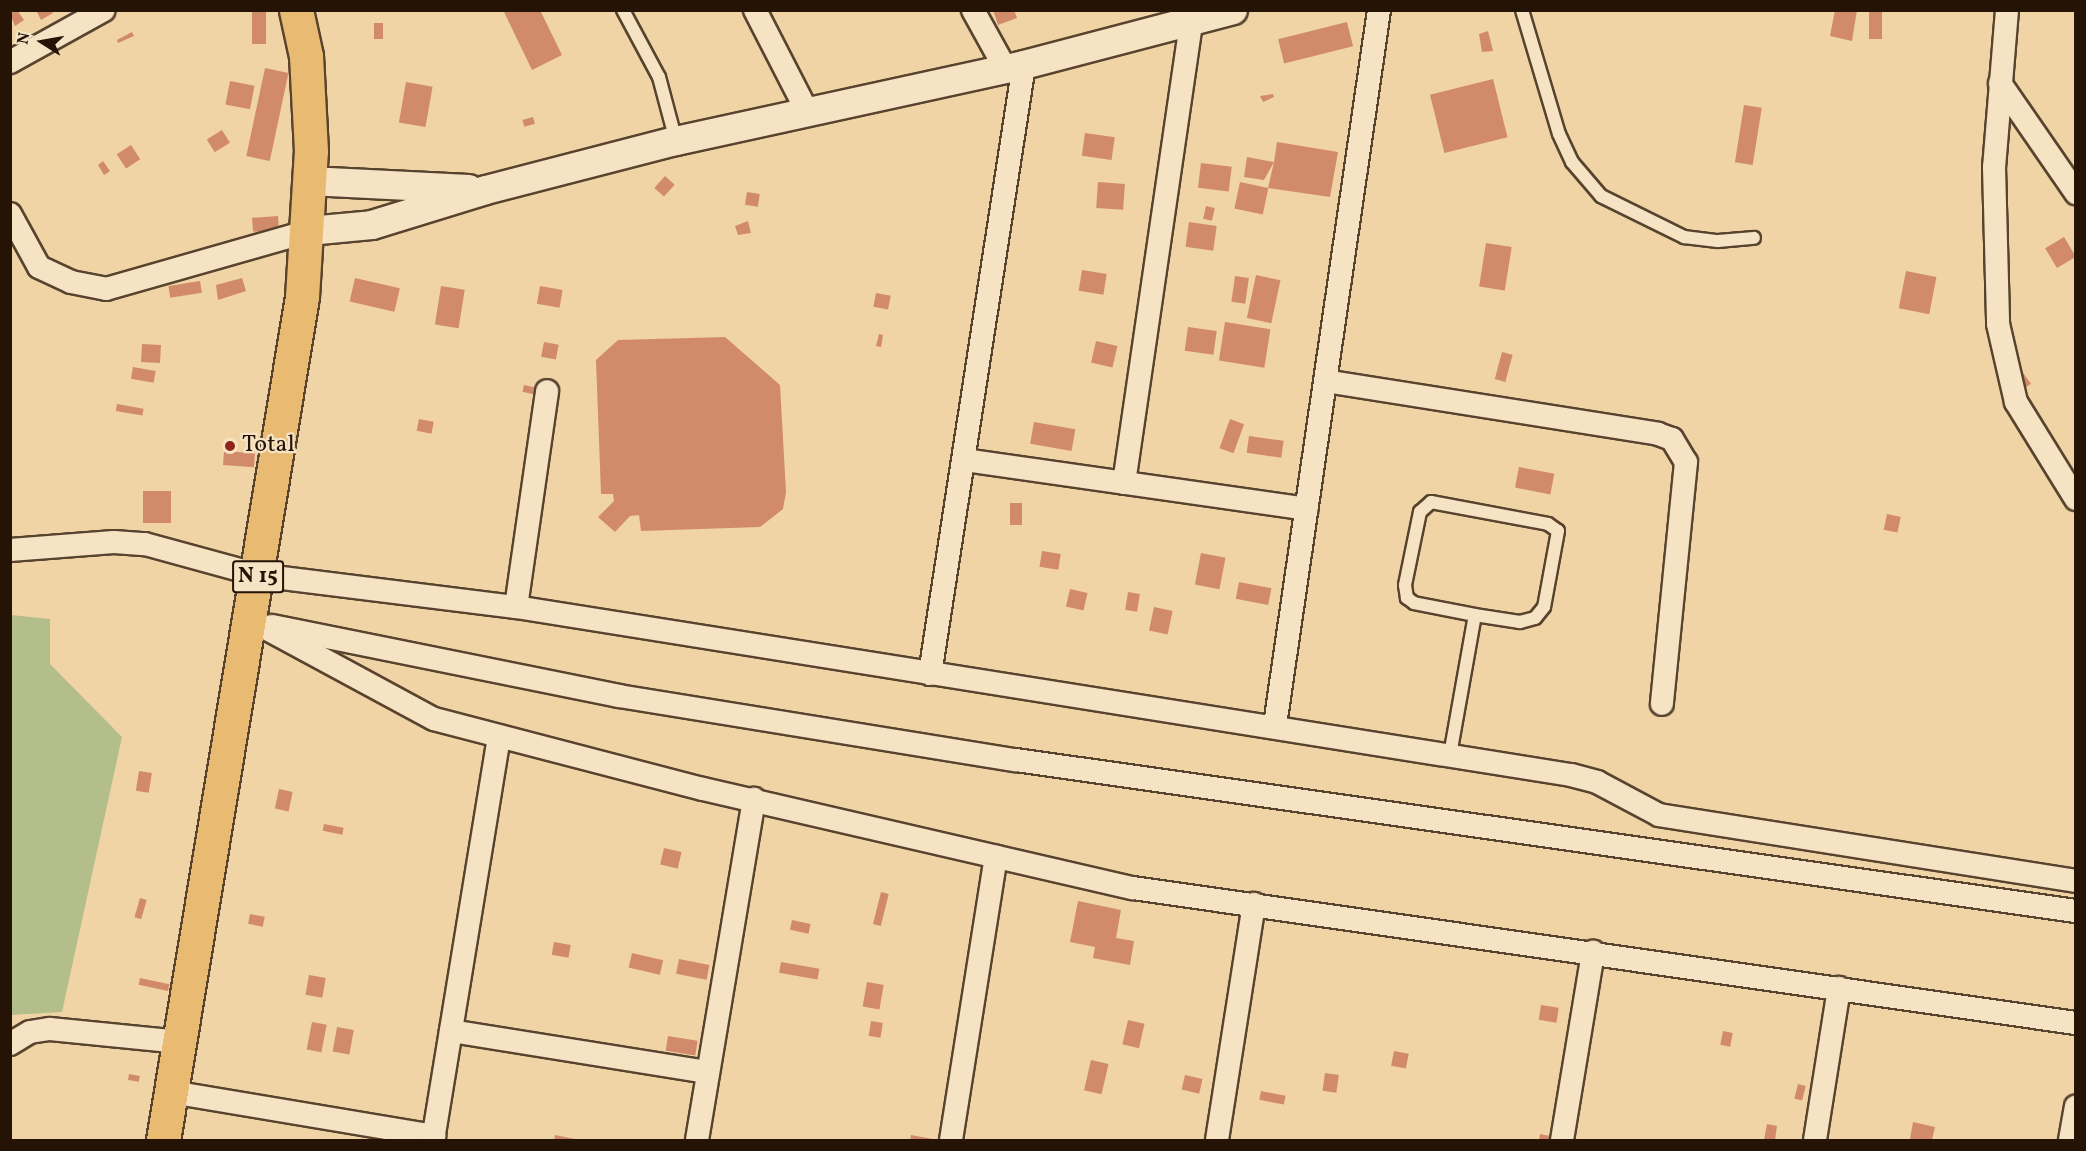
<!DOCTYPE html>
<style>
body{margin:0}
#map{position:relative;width:2086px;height:1151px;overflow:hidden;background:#f0d4a5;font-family:Vollkorn,serif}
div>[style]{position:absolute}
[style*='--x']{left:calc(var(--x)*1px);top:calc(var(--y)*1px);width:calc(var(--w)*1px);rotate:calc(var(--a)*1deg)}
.green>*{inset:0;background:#b3be8b}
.building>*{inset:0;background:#d18b6b;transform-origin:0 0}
.roads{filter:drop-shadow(2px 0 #58432e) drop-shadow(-2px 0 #58432e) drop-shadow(0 2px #58432e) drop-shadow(0 -2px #58432e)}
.service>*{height:12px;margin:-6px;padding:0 6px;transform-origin:6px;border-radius:6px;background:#f5e3c4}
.minor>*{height:22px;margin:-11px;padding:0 11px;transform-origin:11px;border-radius:11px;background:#f5e3c4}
.tertiary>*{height:28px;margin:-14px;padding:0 14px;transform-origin:14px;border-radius:14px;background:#f5e3c4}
.primary>*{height:33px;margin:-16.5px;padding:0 16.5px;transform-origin:16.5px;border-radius:16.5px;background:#e8ba72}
.dots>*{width:16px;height:16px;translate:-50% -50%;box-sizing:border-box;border:3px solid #f5e3c4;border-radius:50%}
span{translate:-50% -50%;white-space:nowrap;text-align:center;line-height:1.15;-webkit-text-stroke:4.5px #f5e3c4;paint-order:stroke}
.shield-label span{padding:2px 4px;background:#f5e3c4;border:2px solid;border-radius:4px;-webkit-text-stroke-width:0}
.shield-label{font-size:22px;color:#251306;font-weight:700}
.poi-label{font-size:24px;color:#251306}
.left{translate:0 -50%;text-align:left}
.frame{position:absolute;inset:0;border:12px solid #251306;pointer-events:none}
.north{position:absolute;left:12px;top:12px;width:60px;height:60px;-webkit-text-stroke:4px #f5e3c4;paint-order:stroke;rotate:281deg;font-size:16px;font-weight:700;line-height:24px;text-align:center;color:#251306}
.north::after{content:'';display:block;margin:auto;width:21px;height:27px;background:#251306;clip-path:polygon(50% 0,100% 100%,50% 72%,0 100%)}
</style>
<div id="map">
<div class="green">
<div style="clip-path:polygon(11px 615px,50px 619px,50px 664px,122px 737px,62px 1012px,11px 1015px)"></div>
</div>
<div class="building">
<div style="clip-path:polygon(17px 10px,24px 20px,15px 26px,10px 14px)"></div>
<div style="clip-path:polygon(36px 10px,52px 10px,53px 13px,41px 20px)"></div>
<div style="left:252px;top:10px;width:14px;height:34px"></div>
<div style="clip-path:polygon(503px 10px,540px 10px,562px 55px,532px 70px)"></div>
<div style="clip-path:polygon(993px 10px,1014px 10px,1017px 18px,998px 25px)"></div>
<div style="clip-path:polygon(1835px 10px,1857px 10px,1852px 41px,1830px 36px)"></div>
<div style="left:1869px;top:10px;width:13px;height:29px"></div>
<div style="left:1347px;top:22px;width:25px;height:71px;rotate:76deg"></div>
<div style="left:374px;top:23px;width:9px;height:16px"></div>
<div style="clip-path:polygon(1488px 31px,1493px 51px,1482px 52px,1479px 34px)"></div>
<div style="clip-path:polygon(132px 32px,134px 36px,118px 43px,117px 40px)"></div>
<div style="left:265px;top:68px;width:24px;height:90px;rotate:12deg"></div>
<div style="left:1493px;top:79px;width:60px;height:65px;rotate:76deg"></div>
<div style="left:230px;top:81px;width:25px;height:24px;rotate:11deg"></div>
<div style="left:406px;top:82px;width:27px;height:41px;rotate:10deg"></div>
<div style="clip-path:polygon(1273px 94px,1274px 97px,1263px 102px,1260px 96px)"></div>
<div style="left:1744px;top:105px;width:18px;height:58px;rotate:9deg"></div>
<div style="left:533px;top:117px;width:7px;height:11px;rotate:74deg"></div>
<div style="left:222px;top:130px;width:15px;height:18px;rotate:58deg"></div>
<div style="left:1085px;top:133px;width:30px;height:23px;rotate:8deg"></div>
<div style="clip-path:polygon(1277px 142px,1338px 152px,1330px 197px,1268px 188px,1274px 162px,1264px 180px,1244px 177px,1247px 157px,1274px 162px)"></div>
<div style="left:131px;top:145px;width:17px;height:17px;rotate:57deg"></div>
<div style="clip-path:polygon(103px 161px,110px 171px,104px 175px,98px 165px)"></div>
<div style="left:1201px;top:163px;width:31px;height:25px;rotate:7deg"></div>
<div style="left:665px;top:176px;width:13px;height:16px;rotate:42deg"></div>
<div style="left:1098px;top:182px;width:27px;height:26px;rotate:4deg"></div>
<div style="left:1240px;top:182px;width:29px;height:27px;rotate:12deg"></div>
<div style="left:747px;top:192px;width:13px;height:13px;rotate:9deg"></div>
<div style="left:1206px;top:206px;width:9px;height:13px;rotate:13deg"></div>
<div style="left:278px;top:216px;width:14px;height:26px;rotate:86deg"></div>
<div style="clip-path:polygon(748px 221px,751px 233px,738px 235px,735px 226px)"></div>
<div style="left:1189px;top:222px;width:28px;height:25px;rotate:8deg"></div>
<div style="left:2064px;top:237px;width:23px;height:22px;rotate:59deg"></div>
<div style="left:1486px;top:243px;width:26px;height:44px;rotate:9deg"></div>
<div style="left:1082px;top:270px;width:25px;height:21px;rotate:9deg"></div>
<div style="left:1906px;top:271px;width:31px;height:38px;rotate:11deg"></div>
<div style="left:1256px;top:275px;width:25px;height:44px;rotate:12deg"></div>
<div style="left:1235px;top:276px;width:14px;height:26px;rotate:8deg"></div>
<div style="clip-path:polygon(242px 278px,246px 291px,218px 300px,216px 285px)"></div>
<div style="left:355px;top:278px;width:46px;height:24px;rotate:13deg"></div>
<div style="left:200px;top:281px;width:12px;height:32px;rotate:81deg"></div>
<div style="left:441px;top:286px;width:24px;height:39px;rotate:9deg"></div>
<div style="left:540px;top:286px;width:23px;height:18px;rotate:10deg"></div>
<div style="left:876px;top:293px;width:15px;height:14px;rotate:11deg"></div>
<div style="left:1225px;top:322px;width:46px;height:39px;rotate:9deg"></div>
<div style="left:1188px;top:327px;width:29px;height:24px;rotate:8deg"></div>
<div style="clip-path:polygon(879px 334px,883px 335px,881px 347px,876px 346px)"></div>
<div style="clip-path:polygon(725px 337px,780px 385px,786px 492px,783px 509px,760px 527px,641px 531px,639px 515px,630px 516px,615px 532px,598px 517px,614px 501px,613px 494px,601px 494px,596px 360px,618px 340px)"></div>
<div style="left:1096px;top:341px;width:22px;height:22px;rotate:13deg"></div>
<div style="left:544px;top:342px;width:15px;height:15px;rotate:11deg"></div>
<div style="left:142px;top:344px;width:19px;height:18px;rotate:3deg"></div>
<div style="left:1502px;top:352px;width:11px;height:28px;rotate:15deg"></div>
<div style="left:133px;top:367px;width:23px;height:12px;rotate:10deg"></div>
<div style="left:2021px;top:370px;width:17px;height:7px;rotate:54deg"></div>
<div style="left:524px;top:385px;width:18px;height:7px;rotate:13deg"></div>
<div style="left:117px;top:404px;width:27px;height:7px;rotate:10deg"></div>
<div style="left:419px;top:419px;width:15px;height:12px;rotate:11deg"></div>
<div style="left:1230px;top:419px;width:15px;height:31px;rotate:20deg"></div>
<div style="left:1034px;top:422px;width:42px;height:22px;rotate:10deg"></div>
<div style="left:1249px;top:436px;width:35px;height:17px;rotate:8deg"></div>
<div style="left:224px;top:451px;width:31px;height:14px;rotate:4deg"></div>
<div style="left:1519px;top:467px;width:36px;height:21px;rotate:11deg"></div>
<div style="left:171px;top:491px;width:32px;height:28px;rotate:90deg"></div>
<div style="left:1010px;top:503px;width:12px;height:22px"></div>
<div style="left:1887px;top:514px;width:14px;height:16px;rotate:12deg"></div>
<div style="left:1042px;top:551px;width:19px;height:16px;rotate:9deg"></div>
<div style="left:1201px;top:553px;width:25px;height:32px;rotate:11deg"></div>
<div style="left:1239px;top:582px;width:33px;height:17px;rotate:11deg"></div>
<div style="left:1070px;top:589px;width:18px;height:18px;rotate:13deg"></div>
<div style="left:1128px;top:592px;width:12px;height:18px;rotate:9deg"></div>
<div style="left:1154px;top:607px;width:19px;height:24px;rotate:12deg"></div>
<div style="left:139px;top:771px;width:13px;height:20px;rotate:9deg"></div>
<div style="left:279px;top:789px;width:14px;height:20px;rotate:12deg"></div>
<div style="left:324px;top:824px;width:20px;height:7px;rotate:11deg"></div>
<div style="left:664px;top:848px;width:18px;height:17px;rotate:13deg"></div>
<div style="left:881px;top:892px;width:8px;height:33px;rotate:14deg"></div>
<div style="left:140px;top:898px;width:7px;height:20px;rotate:16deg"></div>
<div style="clip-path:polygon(1078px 901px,1121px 910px,1116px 938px,1134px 941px,1130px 965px,1093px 958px,1095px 947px,1070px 942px)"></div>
<div style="left:250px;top:914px;width:15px;height:10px;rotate:11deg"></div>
<div style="left:792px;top:920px;width:19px;height:10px;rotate:12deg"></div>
<div style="left:554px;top:942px;width:17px;height:13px;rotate:10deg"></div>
<div style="left:632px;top:953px;width:32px;height:15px;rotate:13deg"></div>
<div style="left:679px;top:959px;width:31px;height:15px;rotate:11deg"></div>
<div style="left:781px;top:962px;width:39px;height:11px;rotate:10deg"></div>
<div style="left:309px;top:975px;width:17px;height:20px;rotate:10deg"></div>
<div style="left:140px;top:978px;width:30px;height:7px;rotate:12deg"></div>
<div style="left:867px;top:982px;width:17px;height:25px;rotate:10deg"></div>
<div style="left:1541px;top:1005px;width:18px;height:15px;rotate:9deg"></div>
<div style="left:1128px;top:1020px;width:17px;height:25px;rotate:13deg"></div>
<div style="left:871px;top:1021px;width:12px;height:15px;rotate:9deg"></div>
<div style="left:312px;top:1022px;width:15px;height:28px;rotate:11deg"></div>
<div style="left:337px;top:1027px;width:17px;height:25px;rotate:10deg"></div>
<div style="left:1723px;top:1031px;width:10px;height:14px;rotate:11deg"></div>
<div style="left:668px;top:1036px;width:30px;height:15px;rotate:9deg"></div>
<div style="left:1394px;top:1051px;width:15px;height:15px;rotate:11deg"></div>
<div style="left:1091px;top:1060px;width:18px;height:31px;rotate:13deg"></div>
<div style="left:1325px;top:1073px;width:14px;height:18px;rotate:8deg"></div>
<div style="left:129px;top:1074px;width:11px;height:6px;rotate:10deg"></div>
<div style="left:1185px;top:1075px;width:18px;height:15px;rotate:13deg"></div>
<div style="left:1798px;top:1084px;width:8px;height:15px;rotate:14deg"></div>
<div style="left:1261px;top:1091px;width:25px;height:9px;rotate:11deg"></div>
<div style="clip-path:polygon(1913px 1122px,1935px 1127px,1932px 1140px,1910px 1139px)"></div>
<div style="clip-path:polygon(1767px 1124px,1777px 1126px,1775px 1140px,1764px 1140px)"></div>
<div style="clip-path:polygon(1540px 1134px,1555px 1137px,1555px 1140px,1539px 1140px)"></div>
<div style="clip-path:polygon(555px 1135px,575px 1139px,575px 1140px,554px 1140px)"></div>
<div style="clip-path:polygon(911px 1135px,933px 1139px,933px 1140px,910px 1140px)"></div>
</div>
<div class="roads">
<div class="service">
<div style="--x:623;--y:10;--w:76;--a:61.8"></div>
<div style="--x:659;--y:77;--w:66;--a:75.1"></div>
<div style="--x:1522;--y:10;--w:129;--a:73.4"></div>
<div style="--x:1559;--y:134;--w:31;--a:65"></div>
<div style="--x:1572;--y:162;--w:45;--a:49.5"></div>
<div style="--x:1601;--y:196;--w:93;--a:26.3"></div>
<div style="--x:1684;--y:237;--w:34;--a:7"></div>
<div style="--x:1718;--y:241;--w:36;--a:-5"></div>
<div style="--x:1450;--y:755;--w:142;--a:-79.9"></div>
<div style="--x:1475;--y:615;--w:62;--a:-168.9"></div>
<div style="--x:1414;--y:603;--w:9;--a:-144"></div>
<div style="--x:1407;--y:598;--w:13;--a:-99"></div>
<div style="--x:1405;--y:585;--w:75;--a:-78.4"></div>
<div style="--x:1420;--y:512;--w:15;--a:-42"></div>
<div style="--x:1431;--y:502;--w:119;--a:10.6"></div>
<div style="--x:1548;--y:524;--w:12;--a:35"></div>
<div style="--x:1558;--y:531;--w:77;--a:100.4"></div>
<div style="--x:1544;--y:607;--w:14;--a:129"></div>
<div style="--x:1535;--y:618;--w:16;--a:165"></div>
<div style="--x:1520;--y:622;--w:46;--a:-171.2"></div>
</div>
<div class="minor">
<div style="--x:755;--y:10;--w:116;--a:62.8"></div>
<div style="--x:973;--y:10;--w:66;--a:61.1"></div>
<div style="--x:2007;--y:10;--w:158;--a:94.7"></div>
<div style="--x:1994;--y:167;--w:157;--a:88.5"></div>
<div style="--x:1998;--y:324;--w:80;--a:77"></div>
<div style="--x:2016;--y:402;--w:114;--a:58.3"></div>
<div style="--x:10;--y:62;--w:107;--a:-29"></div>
<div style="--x:2000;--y:83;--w:134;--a:55.4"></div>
<div style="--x:10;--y:214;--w:60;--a:61.3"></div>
<div style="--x:39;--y:267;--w:35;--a:25"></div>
<div style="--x:71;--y:282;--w:36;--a:11"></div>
<div style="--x:106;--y:289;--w:211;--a:-15.9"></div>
<div style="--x:1325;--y:381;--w:337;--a:9"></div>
<div style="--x:1658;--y:434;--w:15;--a:20"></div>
<div style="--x:1672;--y:439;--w:27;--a:59"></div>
<div style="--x:1686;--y:462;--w:243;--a:95.7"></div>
<div style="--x:964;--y:460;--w:346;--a:8.1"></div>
<div style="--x:1124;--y:483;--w:467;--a:-81.7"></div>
<div style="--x:1191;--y:21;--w:13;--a:-119"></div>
<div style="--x:10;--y:550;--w:104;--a:-4.4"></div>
<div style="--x:114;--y:542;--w:31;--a:4"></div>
<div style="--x:145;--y:544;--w:117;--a:15.3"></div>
<div style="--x:258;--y:575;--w:260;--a:7.1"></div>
<div style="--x:516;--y:607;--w:1068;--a:9.05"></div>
<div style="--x:1571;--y:775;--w:27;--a:15"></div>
<div style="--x:1597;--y:782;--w:70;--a:28"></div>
<div style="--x:1659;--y:815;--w:422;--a:9"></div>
<div style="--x:516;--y:607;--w:218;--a:-81.8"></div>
<div style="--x:258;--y:624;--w:200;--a:28.4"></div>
<div style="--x:434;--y:719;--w:278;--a:14.6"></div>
<div style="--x:703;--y:789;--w:441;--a:13"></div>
<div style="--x:1133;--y:888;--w:953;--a:8.15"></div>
<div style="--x:272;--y:626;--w:354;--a:11.4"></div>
<div style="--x:619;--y:696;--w:402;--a:9.2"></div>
<div style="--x:1016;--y:760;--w:1071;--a:8.11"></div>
<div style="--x:930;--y:674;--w:616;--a:-81.23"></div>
<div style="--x:1275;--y:725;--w:723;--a:-81.72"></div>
<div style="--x:451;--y:1031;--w:260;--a:9.1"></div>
<div style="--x:10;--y:1044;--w:23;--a:-31"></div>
<div style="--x:30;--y:1032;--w:20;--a:-9"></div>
<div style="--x:50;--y:1029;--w:131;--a:5.7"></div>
<div style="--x:171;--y:1092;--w:267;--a:9.5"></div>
<div style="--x:433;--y:1140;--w:409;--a:-80.7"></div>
<div style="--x:697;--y:1140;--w:346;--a:-80.5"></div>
<div style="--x:951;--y:1140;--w:287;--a:-81"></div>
<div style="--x:1217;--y:1140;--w:239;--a:-81.1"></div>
<div style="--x:1562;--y:1140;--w:191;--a:-80.6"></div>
<div style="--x:1815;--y:1140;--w:154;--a:-81"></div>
<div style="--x:2070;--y:1140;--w:34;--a:-80"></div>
</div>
<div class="tertiary">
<div style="--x:309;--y:181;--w:160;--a:2.9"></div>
<div style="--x:309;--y:231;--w:63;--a:-5.4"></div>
<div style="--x:372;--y:225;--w:119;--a:-17.1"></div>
<div style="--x:486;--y:190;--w:196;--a:-14.5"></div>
<div style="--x:676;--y:141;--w:356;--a:-12.3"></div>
<div style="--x:1024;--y:65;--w:216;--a:-14.7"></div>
</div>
<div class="primary">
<div style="--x:163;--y:1140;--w:854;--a:-80.64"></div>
<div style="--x:302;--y:297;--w:146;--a:-86.5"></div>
<div style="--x:311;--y:151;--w:95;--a:-93"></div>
<div style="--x:306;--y:56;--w:47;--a:-102.3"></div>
</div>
</div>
<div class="dots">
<div style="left:230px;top:446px;background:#8f2418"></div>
</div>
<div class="shield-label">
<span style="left:258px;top:577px">N 15</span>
</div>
<div class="poi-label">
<span class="left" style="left:242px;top:446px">Total</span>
</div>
<div class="frame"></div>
<div class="north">N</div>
</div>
